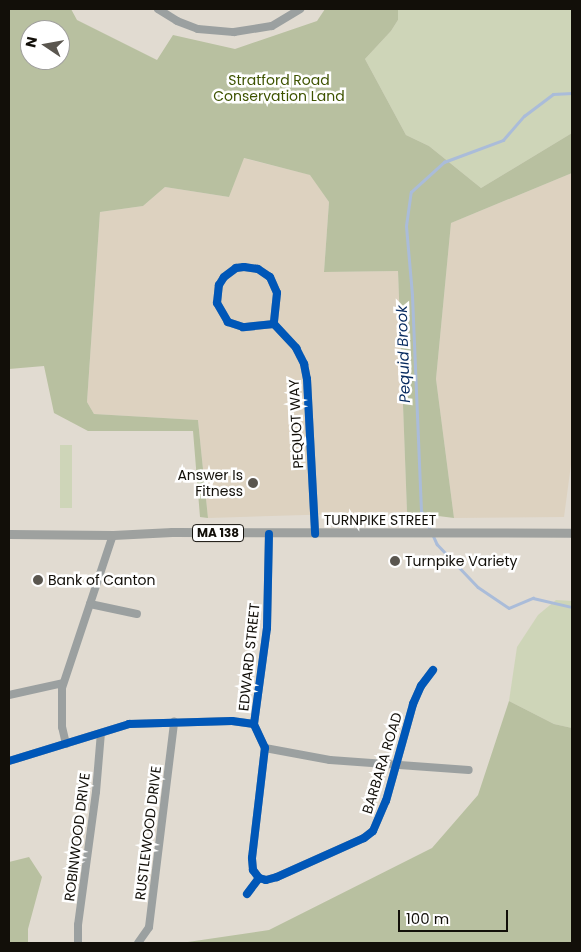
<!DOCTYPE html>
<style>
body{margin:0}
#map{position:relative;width:581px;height:952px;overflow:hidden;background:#e1dbd1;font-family:Poppins,sans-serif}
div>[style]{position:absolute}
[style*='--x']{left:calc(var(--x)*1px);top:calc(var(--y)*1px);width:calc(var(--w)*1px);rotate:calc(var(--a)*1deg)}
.built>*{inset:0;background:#ddd2c0}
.green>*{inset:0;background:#ced5b8;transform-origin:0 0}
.forest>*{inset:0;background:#b8c0a0}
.stream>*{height:2.5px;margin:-1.25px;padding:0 1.25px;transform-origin:1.25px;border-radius:1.25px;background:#aabcd9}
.minor>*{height:8px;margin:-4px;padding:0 4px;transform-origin:4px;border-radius:4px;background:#9ba0a0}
.major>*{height:9px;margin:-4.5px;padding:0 4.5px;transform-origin:4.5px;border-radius:4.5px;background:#9ea19f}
.cycleway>*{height:8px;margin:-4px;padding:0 4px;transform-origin:4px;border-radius:4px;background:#0057b8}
.dots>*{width:14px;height:14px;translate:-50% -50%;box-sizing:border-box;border:2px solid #fff;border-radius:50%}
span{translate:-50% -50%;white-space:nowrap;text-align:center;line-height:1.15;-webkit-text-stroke:5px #fff;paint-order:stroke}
.shield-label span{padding:1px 4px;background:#fff;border:1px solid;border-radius:4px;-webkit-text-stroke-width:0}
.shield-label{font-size:12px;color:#120f09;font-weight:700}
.park-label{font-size:14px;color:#3e5300}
.street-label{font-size:14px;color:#120f09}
.poi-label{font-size:14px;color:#120f09}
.right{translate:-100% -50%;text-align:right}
.left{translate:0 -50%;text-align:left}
.water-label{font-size:15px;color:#05295e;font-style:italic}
.frame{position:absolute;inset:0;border:10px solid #120f09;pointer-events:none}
.north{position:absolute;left:20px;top:20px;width:50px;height:50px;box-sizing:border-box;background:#fff;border:1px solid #a09f9d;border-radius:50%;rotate:282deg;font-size:14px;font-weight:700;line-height:20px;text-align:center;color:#120f09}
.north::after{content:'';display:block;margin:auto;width:18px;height:22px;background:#5a564f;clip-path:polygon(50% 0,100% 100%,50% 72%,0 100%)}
.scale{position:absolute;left:398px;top:910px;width:110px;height:22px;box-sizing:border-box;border:2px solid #120f09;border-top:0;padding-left:6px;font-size:15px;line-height:18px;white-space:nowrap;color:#120f09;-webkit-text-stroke:4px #fff;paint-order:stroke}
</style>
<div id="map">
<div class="built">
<div style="clip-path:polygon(243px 158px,311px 175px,329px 202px,324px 272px,398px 271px,407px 512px,208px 518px,198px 420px,94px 414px,87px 402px,100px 212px,143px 206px,165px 187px,229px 197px)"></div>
<div style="clip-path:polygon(572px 173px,572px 457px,564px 517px,454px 518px,436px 379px,451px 223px)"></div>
</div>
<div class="green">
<div style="clip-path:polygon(398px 9px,572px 9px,572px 133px,481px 188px,429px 146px,406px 135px,365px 59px,391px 31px,398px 20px)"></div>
<div style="left:60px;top:445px;width:12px;height:63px"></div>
<div style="clip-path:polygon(556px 600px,572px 601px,572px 728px,554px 724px,509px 701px,517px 647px,538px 615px)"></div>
</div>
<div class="forest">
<div style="clip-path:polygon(evenodd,9px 9px,71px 9px,77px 20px,157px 60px,173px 35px,235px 49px,317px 21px,325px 9px,398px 9px,398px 20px,391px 31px,365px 59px,406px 135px,429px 146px,481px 188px,572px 133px,572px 173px,451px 223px,436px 379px,454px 518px,407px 512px,398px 271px,324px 272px,329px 202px,310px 175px,244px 158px,229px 197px,165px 187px,143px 206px,100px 212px,87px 402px,94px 414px,198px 420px,208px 518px,200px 517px,193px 431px,88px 431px,54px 413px,44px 366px,9px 369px,9px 9px,30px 30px,60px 30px,60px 60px,30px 60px,30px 30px)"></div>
<div style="clip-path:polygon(509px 701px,554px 724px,572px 728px,572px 943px,181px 943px,269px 930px,432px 848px,478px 795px)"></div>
<div style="clip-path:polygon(29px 857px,42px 877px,28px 929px,28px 943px,9px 943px,9px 862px)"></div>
</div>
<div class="stream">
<div style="--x:430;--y:530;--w:21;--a:-115"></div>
<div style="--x:421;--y:511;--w:216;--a:-92.4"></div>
<div style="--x:412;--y:295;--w:69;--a:-95"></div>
<div style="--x:406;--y:226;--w:34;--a:-82"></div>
<div style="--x:411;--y:192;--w:45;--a:-42.3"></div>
<div style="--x:444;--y:162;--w:63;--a:-20.4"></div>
<div style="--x:503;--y:140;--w:32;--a:-49"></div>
<div style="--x:524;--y:116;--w:36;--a:-37"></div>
<div style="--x:553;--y:94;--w:19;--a:-3"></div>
<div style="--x:433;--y:535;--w:10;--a:66"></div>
<div style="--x:437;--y:544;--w:59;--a:46.4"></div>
<div style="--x:478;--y:587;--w:37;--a:34"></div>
<div style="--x:509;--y:608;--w:26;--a:-23"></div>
<div style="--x:533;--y:598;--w:40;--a:13"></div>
</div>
<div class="minor">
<div style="--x:158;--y:9;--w:22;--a:32"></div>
<div style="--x:177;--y:21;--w:22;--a:21"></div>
<div style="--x:198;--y:29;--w:36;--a:5"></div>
<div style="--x:234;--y:32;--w:38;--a:-9"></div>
<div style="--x:272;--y:26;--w:33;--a:-31"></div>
<div style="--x:274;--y:324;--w:31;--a:174"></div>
<div style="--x:243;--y:327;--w:16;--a:-162"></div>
<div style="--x:228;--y:322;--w:22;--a:-120"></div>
<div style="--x:217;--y:303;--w:18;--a:-84"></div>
<div style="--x:219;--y:285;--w:9;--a:-58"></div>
<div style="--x:224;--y:277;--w:15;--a:-37"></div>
<div style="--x:236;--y:268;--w:8;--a:-7"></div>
<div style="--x:244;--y:267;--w:14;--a:8"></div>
<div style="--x:258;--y:269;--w:14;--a:34"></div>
<div style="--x:270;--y:277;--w:17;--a:66"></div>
<div style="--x:277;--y:293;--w:31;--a:96"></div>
<div style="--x:274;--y:324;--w:33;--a:47"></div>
<div style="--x:296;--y:348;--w:18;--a:63"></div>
<div style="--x:304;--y:364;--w:15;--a:79"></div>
<div style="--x:307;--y:379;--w:155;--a:87"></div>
<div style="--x:90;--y:604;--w:48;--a:12"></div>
<div style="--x:9;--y:695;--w:55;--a:-12.5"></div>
<div style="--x:66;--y:744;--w:17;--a:-103"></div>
<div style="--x:62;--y:727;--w:39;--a:-90"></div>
<div style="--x:62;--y:688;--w:161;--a:-71.6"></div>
<div style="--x:265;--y:748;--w:66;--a:10.5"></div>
<div style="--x:330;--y:760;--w:139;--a:4.1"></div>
<div style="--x:9;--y:761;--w:126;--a:-17.1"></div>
<div style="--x:129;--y:724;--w:103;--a:-1.7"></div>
<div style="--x:232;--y:721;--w:22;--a:8"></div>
<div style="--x:259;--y:878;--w:7;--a:16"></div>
<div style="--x:266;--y:880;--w:11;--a:-15"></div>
<div style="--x:277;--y:877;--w:95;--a:-24.1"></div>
<div style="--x:364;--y:838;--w:11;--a:-38"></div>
<div style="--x:373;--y:831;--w:33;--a:-67"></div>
<div style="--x:386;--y:801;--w:101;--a:-74.4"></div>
<div style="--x:413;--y:704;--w:20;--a:-66"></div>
<div style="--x:421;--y:686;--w:20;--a:-53"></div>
<div style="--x:247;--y:894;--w:20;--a:-53"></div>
<div style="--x:259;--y:878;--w:10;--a:-127"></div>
<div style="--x:253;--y:870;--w:12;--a:-95"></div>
<div style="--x:252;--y:858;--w:111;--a:-83.3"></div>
<div style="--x:265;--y:748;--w:26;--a:-115"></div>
<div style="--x:254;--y:724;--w:97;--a:-82.3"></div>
<div style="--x:267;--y:628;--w:94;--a:-88.8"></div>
<div style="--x:78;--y:943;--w:18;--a:-90"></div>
<div style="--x:78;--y:925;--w:134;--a:-82.3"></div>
<div style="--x:96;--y:792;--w:59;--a:-85.2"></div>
<div style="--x:138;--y:943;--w:19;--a:-55"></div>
<div style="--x:149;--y:927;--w:207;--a:-83"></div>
</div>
<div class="major">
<div style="--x:9;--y:534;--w:104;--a:0.6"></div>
<div style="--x:113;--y:535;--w:59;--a:-2.9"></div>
<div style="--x:172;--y:532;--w:400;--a:0.1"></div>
</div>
<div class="cycleway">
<div style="--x:274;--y:324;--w:31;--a:174"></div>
<div style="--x:243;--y:327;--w:16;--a:-162"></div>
<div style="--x:228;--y:322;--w:22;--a:-120"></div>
<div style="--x:217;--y:303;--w:18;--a:-84"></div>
<div style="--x:219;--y:285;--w:9;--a:-58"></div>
<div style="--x:224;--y:277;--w:15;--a:-37"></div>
<div style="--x:236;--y:268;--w:8;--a:-7"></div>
<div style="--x:244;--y:267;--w:14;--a:8"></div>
<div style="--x:258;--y:269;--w:14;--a:34"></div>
<div style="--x:270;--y:277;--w:17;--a:66"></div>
<div style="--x:277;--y:293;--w:31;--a:96"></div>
<div style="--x:274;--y:324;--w:33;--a:47"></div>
<div style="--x:296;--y:348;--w:18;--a:63"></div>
<div style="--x:304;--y:364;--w:15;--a:79"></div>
<div style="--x:307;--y:379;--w:155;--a:87"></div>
<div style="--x:9;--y:761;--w:126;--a:-17.1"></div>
<div style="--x:129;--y:724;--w:103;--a:-1.7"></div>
<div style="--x:232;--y:721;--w:22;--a:8"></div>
<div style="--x:259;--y:878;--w:7;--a:16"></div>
<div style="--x:266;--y:880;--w:11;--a:-15"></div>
<div style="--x:277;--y:877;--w:95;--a:-24.1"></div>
<div style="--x:364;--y:838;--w:11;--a:-38"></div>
<div style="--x:373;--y:831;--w:33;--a:-67"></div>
<div style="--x:386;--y:801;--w:101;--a:-74.4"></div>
<div style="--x:413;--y:704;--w:20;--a:-66"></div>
<div style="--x:421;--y:686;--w:20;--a:-53"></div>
<div style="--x:247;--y:894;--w:20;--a:-53"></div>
<div style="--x:259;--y:878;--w:10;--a:-127"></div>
<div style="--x:253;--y:870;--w:12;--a:-95"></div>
<div style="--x:252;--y:858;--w:111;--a:-83.3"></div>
<div style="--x:265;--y:748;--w:26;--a:-115"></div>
<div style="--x:254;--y:724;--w:97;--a:-82.3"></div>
<div style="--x:267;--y:628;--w:94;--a:-88.8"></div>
</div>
<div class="dots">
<div style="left:253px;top:483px;background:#5a564f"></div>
<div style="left:395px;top:561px;background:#5a564f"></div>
<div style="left:38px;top:580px;background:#5a564f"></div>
</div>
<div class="shield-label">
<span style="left:218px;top:533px">MA 138</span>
</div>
<div class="park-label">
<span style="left:279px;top:88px">Stratford Road<br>Conservation Land</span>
</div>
<div class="street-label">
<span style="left:296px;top:424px;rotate:-93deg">PEQUOT WAY</span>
<span style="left:380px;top:520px">TURNPIKE STREET</span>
<span style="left:249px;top:657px;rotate:-84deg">EDWARD STREET</span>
<span style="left:382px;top:763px;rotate:-73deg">BARBARA ROAD</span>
<span style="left:148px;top:833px;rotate:-83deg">RUSTLEWOOD DRIVE</span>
<span style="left:77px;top:837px;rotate:-83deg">ROBINWOOD DRIVE</span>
</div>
<div class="poi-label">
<span class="right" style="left:243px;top:483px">Answer Is<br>Fitness</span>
<span class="left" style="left:405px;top:561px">Turnpike Variety</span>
<span class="left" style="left:48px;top:580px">Bank of Canton</span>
</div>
<div class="water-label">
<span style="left:403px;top:354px;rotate:-92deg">Pequid Brook</span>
</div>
<div class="frame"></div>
<div class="north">N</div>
<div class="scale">100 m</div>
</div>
